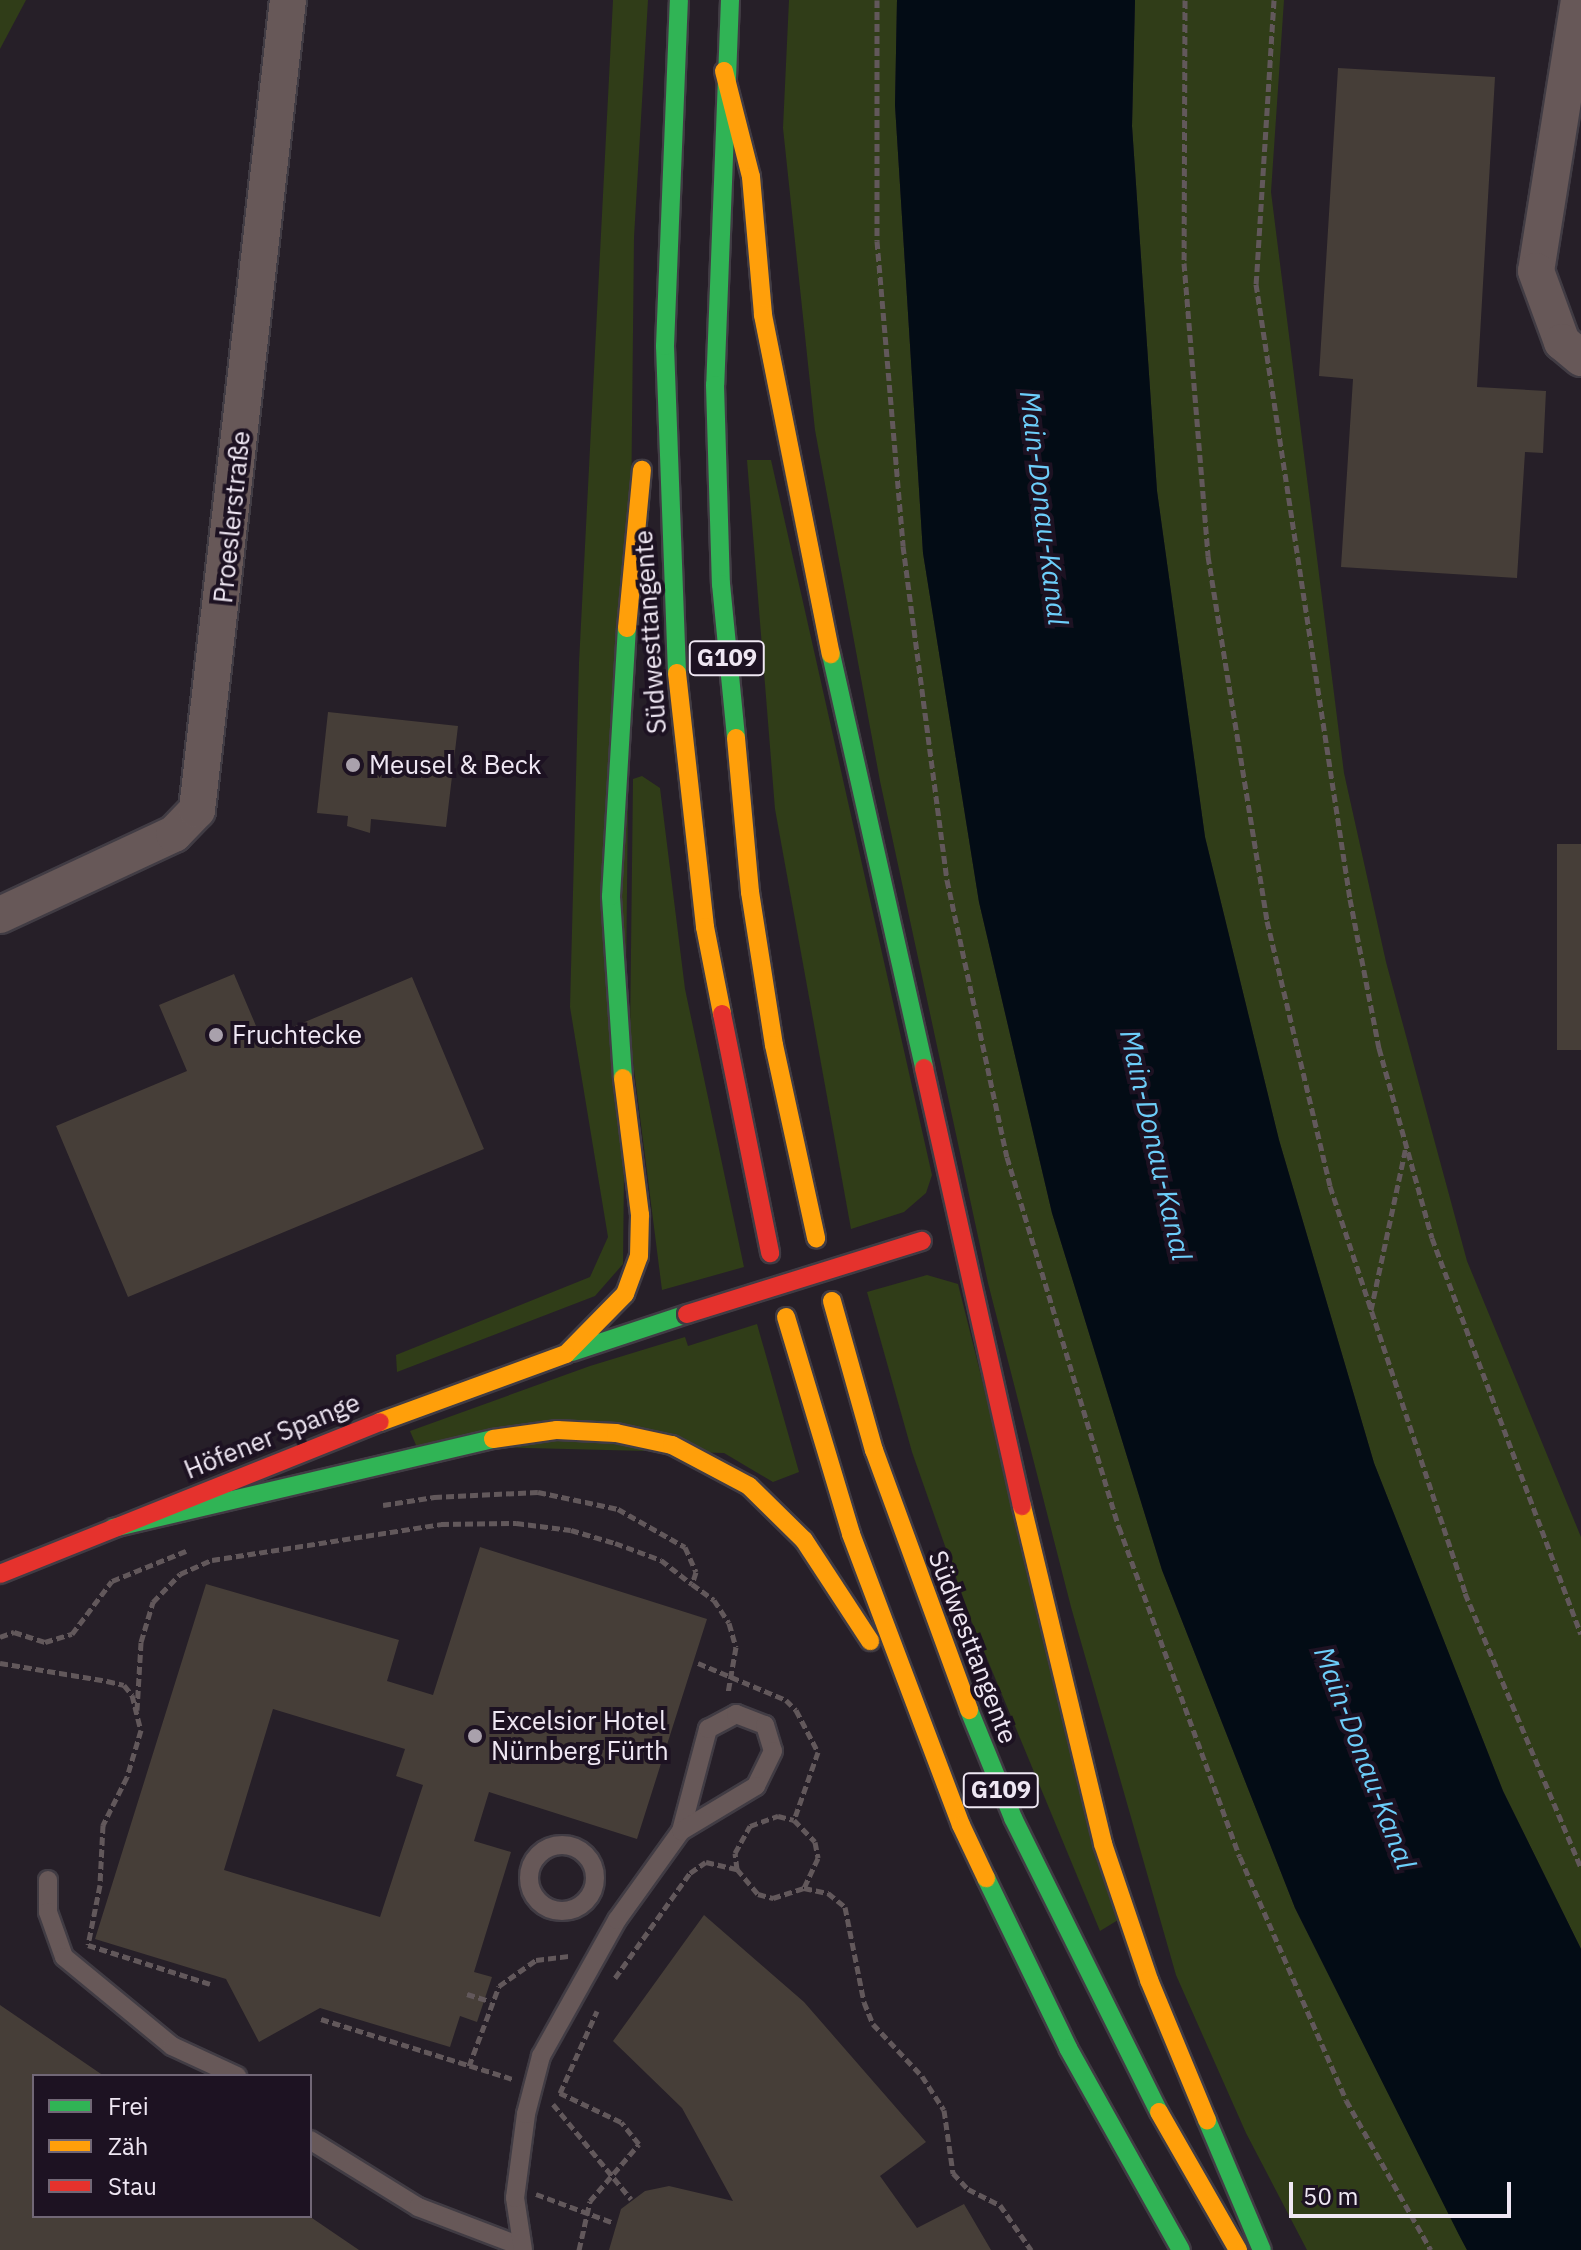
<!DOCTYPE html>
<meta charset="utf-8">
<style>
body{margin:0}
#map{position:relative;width:1581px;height:2250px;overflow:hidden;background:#261f28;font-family:"IBM Plex Sans",sans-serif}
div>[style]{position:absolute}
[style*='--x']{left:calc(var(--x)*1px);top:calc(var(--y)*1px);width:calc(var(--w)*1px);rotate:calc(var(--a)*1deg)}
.green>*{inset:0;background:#303d18}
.water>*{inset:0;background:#030c15}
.building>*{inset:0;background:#463e38;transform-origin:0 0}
.path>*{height:5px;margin-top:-2.5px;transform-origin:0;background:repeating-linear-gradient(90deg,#62585b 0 8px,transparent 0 12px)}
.roads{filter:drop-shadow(2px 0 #413c44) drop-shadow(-2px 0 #413c44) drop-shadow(0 2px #413c44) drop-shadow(0 -2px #413c44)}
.lane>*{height:18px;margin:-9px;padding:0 9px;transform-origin:9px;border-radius:9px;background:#675858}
.lane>.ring{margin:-9px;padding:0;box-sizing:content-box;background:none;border:18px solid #675858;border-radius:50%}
.street>*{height:36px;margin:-18px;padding:0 18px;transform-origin:18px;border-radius:18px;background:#675858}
.fast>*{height:18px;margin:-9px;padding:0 9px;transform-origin:9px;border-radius:9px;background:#30b455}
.slow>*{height:18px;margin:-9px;padding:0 9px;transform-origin:9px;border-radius:9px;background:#ff9f0a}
.jam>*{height:18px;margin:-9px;padding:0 9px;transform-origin:9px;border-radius:9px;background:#e5322d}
.bridges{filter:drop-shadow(2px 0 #413c44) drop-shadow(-2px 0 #413c44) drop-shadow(0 2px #413c44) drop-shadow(0 -2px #413c44)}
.jam-bridge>*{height:18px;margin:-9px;padding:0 9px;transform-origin:9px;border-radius:9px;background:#e5322d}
.dots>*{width:22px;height:22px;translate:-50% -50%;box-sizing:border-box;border:4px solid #1d1222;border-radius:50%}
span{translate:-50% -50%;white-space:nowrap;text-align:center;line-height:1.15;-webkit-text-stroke:8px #1d1222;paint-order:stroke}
.shield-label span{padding:2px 6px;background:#1d1222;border:2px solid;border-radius:6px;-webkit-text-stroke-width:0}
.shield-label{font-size:24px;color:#efe7f3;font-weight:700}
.street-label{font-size:26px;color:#efe7f3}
.poi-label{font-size:26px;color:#efe7f3}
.left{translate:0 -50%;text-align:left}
.water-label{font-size:28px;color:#6dcefa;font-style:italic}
.legend{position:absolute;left:32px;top:2074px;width:280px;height:144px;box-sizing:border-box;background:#1d1222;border:2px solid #716776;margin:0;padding:10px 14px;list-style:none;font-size:24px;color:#efe7f3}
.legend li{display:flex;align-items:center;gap:16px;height:40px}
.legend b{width:40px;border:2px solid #716776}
.scale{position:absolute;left:1289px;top:2182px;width:222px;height:36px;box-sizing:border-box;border:4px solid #efe7f3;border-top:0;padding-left:10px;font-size:24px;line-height:28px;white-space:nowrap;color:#efe7f3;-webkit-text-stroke:6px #1d1222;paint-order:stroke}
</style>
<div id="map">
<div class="green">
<div style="clip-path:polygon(0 0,26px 0,0 49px)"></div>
<div style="clip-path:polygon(613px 0,648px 0,634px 237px,623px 1264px,595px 1296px,397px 1372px,396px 1355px,590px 1277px,608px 1237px,570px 1007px,579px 663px)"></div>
<div style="clip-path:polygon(789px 0,897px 0,895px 105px,923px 553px,979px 902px,1052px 1213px,1162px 1570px,1295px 1908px,1467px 2250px,1307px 2250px,1246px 2133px,1176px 1975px,1071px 1607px,988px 1283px,880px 781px,815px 430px,783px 128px)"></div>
<div style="clip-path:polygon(1135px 0,1284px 0,1271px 192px,1344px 773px,1386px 962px,1467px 1261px,1581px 1537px,1581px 1949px,1503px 1791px,1374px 1463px,1279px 1140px,1205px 837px,1157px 491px,1132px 126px)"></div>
<div style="clip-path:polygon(747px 460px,771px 460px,932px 1175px,926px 1193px,904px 1212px,851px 1229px,775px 809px)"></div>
<div style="clip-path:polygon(642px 776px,660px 788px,685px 989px,744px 1267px,662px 1290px,630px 1038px,633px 779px)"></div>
<div style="clip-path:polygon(927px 1275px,958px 1284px,1118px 1920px,1100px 1931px,971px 1620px,912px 1452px,867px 1292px)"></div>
<div style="clip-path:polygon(757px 1324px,799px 1472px,773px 1482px,724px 1453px,416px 1445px,410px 1431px,590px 1366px,685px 1337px,688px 1346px)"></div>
</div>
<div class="water">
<div style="clip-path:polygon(897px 0,1135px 0,1132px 126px,1157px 491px,1205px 837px,1279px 1140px,1374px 1463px,1503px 1791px,1581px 1949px,1581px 2250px,1467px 2250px,1459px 2235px,1295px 1908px,1162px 1570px,1052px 1213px,979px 902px,923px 553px,895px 105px)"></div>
</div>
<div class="building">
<div style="clip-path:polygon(1338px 68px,1495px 77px,1477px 387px,1546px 391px,1543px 453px,1525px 452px,1517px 578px,1341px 567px,1353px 379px,1319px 376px)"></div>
<div style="clip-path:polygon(328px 712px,458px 726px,446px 827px,371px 819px,370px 833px,347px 826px,348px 816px,317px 813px)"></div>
<div style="left:1581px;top:844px;width:206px;height:24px;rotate:90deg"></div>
<div style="clip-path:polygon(234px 974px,262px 1040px,412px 977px,484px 1149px,128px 1297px,56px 1126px,187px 1071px,159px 1005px)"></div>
<div style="clip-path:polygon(evenodd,480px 1547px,707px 1619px,637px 1839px,489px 1792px,474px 1841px,511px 1852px,474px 1972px,492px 1977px,477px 2022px,460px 2016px,450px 2047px,320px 2008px,259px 2042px,226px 1979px,95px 1939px,206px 1584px,399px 1640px,387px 1681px,433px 1695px,480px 1547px,273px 1709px,405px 1749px,396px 1776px,423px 1785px,380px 1917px,224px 1870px,273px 1709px)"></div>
<div style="clip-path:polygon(704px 1915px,804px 2002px,926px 2142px,880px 2176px,917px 2228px,964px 2204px,991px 2250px,609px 2250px,621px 2209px,645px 2191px,669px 2186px,733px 2201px,682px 2108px,613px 2041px)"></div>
<div style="clip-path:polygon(0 2005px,104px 2076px,34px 2076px,34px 2216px,309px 2216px,359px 2250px,0 2250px)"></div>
</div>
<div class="path">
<div style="--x:877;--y:0;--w:241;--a:90"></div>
<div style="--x:877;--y:241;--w:306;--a:85.1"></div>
<div style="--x:903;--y:546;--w:337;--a:82.5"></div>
<div style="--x:947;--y:880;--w:283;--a:77.8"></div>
<div style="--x:1007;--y:1157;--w:387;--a:73.2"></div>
<div style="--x:1119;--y:1527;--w:351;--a:69.9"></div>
<div style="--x:1240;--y:1857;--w:265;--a:66.4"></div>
<div style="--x:1346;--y:2100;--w:172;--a:60.5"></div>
<div style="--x:1185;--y:0;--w:263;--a:90.2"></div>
<div style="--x:1184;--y:263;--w:294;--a:85.3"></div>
<div style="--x:1208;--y:556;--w:370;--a:80.8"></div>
<div style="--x:1267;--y:921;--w:272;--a:76.6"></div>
<div style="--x:1330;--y:1186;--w:429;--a:71.6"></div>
<div style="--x:1465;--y:1593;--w:298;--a:67.1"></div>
<div style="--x:1274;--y:0;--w:285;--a:93.6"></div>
<div style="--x:1256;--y:284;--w:622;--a:81.31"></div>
<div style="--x:1350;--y:899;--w:152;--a:79"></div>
<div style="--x:1379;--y:1048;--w:197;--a:74.4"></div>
<div style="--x:1432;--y:1238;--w:423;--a:69.4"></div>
<div style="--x:1371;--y:1310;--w:167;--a:-77.9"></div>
<div style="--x:383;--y:1505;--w:52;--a:-8.9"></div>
<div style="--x:434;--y:1497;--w:104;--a:-2.8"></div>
<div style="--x:538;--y:1492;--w:82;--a:12"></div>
<div style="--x:618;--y:1509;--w:77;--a:29.6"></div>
<div style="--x:685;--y:1547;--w:27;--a:66"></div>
<div style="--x:696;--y:1572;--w:13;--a:108"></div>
<div style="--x:692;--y:1584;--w:27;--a:36"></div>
<div style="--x:714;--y:1600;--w:27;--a:57"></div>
<div style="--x:729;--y:1623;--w:25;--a:74"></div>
<div style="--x:736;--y:1647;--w:47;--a:99.9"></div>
<div style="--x:0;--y:1637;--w:15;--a:-20"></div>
<div style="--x:14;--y:1632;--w:33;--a:18"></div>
<div style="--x:45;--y:1642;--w:28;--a:-17"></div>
<div style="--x:72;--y:1634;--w:66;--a:-53"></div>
<div style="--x:112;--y:1581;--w:80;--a:-22.1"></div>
<div style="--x:0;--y:1663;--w:109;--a:9.5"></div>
<div style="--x:107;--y:1681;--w:17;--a:13"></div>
<div style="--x:124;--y:1685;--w:13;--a:51"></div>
<div style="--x:132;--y:1695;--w:36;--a:76"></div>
<div style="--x:141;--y:1730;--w:49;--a:106.6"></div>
<div style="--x:127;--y:1777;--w:54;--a:116.6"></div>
<div style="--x:103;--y:1825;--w:60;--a:92.9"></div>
<div style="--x:100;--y:1885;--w:61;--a:101.3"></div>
<div style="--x:88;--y:1945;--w:128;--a:17.7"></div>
<div style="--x:698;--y:1663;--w:95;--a:22.8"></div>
<div style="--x:786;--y:1700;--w:14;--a:45"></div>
<div style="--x:796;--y:1710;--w:47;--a:62.4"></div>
<div style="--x:818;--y:1752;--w:72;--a:109.4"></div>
<div style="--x:137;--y:1710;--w:68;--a:-86.6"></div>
<div style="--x:141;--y:1642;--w:42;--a:-73.3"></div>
<div style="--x:153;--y:1602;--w:39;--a:-46"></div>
<div style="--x:180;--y:1574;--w:35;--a:-24"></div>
<div style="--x:212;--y:1560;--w:232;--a:-8.9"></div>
<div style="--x:441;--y:1524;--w:75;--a:-0.8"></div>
<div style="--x:516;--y:1523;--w:55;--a:7.3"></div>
<div style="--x:571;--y:1530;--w:46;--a:16.5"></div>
<div style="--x:615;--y:1543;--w:49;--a:20.3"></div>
<div style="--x:661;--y:1560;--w:39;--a:38"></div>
<div style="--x:737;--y:1869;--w:16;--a:-97"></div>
<div style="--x:735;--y:1853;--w:31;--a:-61"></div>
<div style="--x:750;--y:1826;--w:30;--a:-20"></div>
<div style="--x:778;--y:1816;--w:16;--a:14"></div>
<div style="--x:794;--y:1820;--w:30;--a:46"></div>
<div style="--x:815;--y:1842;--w:16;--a:79"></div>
<div style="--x:818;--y:1858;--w:33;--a:115"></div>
<div style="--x:615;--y:1978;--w:129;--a:-54.5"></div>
<div style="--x:690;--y:1873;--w:19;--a:-35"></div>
<div style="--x:706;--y:1862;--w:32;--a:13"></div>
<div style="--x:737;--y:1869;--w:33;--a:50"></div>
<div style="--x:758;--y:1894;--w:16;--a:15"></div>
<div style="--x:773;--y:1898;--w:33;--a:-18"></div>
<div style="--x:804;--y:1888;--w:25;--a:12"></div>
<div style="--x:828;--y:1893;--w:22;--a:39"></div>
<div style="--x:845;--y:1907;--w:97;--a:78.7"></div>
<div style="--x:864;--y:2002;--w:24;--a:68"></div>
<div style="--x:873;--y:2024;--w:71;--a:46.7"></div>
<div style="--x:922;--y:2076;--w:40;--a:57.1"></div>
<div style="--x:944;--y:2110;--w:64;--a:81.9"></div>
<div style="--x:953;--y:2173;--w:22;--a:47"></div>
<div style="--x:968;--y:2189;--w:36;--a:27"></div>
<div style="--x:1000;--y:2205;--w:55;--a:55.4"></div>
<div style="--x:467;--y:1994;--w:24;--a:17"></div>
<div style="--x:321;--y:2019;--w:201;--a:17.4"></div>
<div style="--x:469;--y:2066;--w:85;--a:-69.4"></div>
<div style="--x:499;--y:1986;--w:45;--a:-35.1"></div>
<div style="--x:536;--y:1960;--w:34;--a:-7"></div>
<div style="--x:553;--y:2104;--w:123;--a:50.6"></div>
<div style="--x:536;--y:2194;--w:83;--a:20.4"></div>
<div style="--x:579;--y:2250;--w:50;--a:-77.3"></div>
<div style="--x:590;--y:2201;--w:75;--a:-49.3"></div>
<div style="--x:639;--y:2144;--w:28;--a:-129"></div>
<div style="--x:621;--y:2122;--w:68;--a:-154.6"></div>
<div style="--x:560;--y:2093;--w:90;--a:-65.7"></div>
</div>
<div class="roads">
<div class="lane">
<div class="ring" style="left:529px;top:1845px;width:48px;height:48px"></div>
<div style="--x:48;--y:1880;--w:32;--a:90"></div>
<div style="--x:48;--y:1912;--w:48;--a:70.4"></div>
<div style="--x:64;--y:1957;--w:140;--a:39.5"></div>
<div style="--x:172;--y:2046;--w:72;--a:24.8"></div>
<div style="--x:310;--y:2140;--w:127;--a:31.8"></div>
<div style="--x:418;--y:2207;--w:109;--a:20.9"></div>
<div style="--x:523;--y:2250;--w:53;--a:-98.7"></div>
<div style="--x:515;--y:2198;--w:85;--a:-82.5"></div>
<div style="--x:526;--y:2114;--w:60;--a:-75.5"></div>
<div style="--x:541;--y:2056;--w:156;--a:-60.8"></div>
<div style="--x:617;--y:1920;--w:110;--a:-54.3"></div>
<div style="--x:681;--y:1831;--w:106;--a:-75.2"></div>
<div style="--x:708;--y:1729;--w:32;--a:-28"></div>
<div style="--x:736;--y:1714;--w:31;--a:21"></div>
<div style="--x:765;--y:1725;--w:27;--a:73"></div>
<div style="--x:773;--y:1751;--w:39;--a:116"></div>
<div style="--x:756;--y:1786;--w:87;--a:149"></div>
</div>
<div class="street">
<div style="--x:1579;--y:0;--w:274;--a:99"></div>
<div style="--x:1536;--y:271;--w:76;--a:69.9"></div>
<div style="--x:1562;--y:342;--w:25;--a:40"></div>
<div style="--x:0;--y:915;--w:192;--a:-25"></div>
<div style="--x:174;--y:834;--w:33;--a:-46"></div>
<div style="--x:197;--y:810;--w:815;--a:-83.59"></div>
</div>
<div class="fast">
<div style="--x:730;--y:0;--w:385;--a:92.2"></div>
<div style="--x:715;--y:385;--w:199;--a:88.3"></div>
<div style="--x:721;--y:584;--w:155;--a:84.4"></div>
<div style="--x:831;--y:654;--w:424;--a:77.3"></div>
<div style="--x:677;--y:673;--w:327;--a:-92.1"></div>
<div style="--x:665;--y:346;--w:346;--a:-87.7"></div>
<div style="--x:623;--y:1078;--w:182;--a:-93.8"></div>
<div style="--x:611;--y:896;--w:268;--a:-86.6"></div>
<div style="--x:572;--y:1352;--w:121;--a:-18.3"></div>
<div style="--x:113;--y:1528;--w:390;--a:-13.2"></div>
<div style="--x:969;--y:1710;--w:117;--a:67.8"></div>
<div style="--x:1013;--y:1818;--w:328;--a:63.6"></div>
<div style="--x:986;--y:1878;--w:189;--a:64.2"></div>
<div style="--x:1068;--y:2048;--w:231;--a:60.8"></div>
<div style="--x:1207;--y:2120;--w:141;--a:67.1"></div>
</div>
<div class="slow">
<div style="--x:724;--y:71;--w:109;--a:75.7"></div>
<div style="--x:751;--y:177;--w:139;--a:85"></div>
<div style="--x:763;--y:315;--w:346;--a:78.7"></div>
<div style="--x:627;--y:628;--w:159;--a:-84.6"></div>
<div style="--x:677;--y:673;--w:256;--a:83.7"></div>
<div style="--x:705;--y:927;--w:89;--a:78.9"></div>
<div style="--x:736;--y:738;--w:155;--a:84.8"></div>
<div style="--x:750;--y:892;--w:155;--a:81.1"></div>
<div style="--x:774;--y:1045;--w:198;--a:77.7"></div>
<div style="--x:832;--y:1301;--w:155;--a:74.3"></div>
<div style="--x:874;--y:1450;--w:277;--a:69.9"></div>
<div style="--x:786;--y:1317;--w:227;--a:73.3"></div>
<div style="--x:851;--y:1534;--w:311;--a:69.3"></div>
<div style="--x:961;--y:1825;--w:59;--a:64.7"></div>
<div style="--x:566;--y:1354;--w:84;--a:-45.5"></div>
<div style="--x:625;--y:1294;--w:40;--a:-69.8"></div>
<div style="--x:639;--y:1256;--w:41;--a:-88.6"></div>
<div style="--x:640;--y:1215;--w:138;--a:-97.1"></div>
<div style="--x:380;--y:1422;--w:198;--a:-20.1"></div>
<div style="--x:493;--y:1439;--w:65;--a:-8"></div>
<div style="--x:557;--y:1430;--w:59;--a:2.9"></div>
<div style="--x:616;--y:1433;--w:57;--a:12.1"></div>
<div style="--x:672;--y:1445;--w:87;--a:28"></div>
<div style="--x:749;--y:1486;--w:77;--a:44.5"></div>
<div style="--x:804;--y:1540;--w:121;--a:56.8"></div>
<div style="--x:1022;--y:1506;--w:348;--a:76.5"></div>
<div style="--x:1103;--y:1844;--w:144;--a:71.3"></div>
<div style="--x:1149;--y:1980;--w:152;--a:67.5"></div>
<div style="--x:1159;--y:2112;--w:159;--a:60.2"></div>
</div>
<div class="jam">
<div style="--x:722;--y:1014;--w:244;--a:78.6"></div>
<div style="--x:924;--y:1068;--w:449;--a:77.4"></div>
<div style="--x:0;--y:1574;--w:409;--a:-21.8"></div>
</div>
</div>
<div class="bridges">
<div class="jam-bridge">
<div style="--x:687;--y:1314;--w:246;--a:-17.3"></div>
</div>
</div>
<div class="dots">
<div style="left:353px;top:765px;background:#a9a1ac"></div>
<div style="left:216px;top:1035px;background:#a9a1ac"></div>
<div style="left:475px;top:1736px;background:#a9a1ac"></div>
</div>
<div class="shield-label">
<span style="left:727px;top:658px">G109</span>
<span style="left:1001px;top:1790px">G109</span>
</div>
<div class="street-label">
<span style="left:232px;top:517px;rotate:-84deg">Proeslerstraße</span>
<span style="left:650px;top:632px;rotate:-94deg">Südwesttangente</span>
<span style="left:272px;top:1436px;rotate:-22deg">Höfener Spange</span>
<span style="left:973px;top:1647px;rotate:69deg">Südwesttangente</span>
</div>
<div class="poi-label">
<span class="left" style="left:369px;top:765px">Meusel &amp; Beck</span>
<span class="left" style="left:232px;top:1035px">Fruchtecke</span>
<span class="left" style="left:491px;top:1736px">Excelsior Hotel<br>Nürnberg Fürth</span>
</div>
<div class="water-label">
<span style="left:1044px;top:508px;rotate:83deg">Main-Donau-Kanal</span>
<span style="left:1156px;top:1145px;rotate:77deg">Main-Donau-Kanal</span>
<span style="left:1365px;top:1758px;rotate:69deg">Main-Donau-Kanal</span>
</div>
<ul class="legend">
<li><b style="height:10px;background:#30b455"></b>Frei</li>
<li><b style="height:10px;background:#ff9f0a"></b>Zäh</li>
<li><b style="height:10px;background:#e5322d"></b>Stau</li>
</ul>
<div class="scale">50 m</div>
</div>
